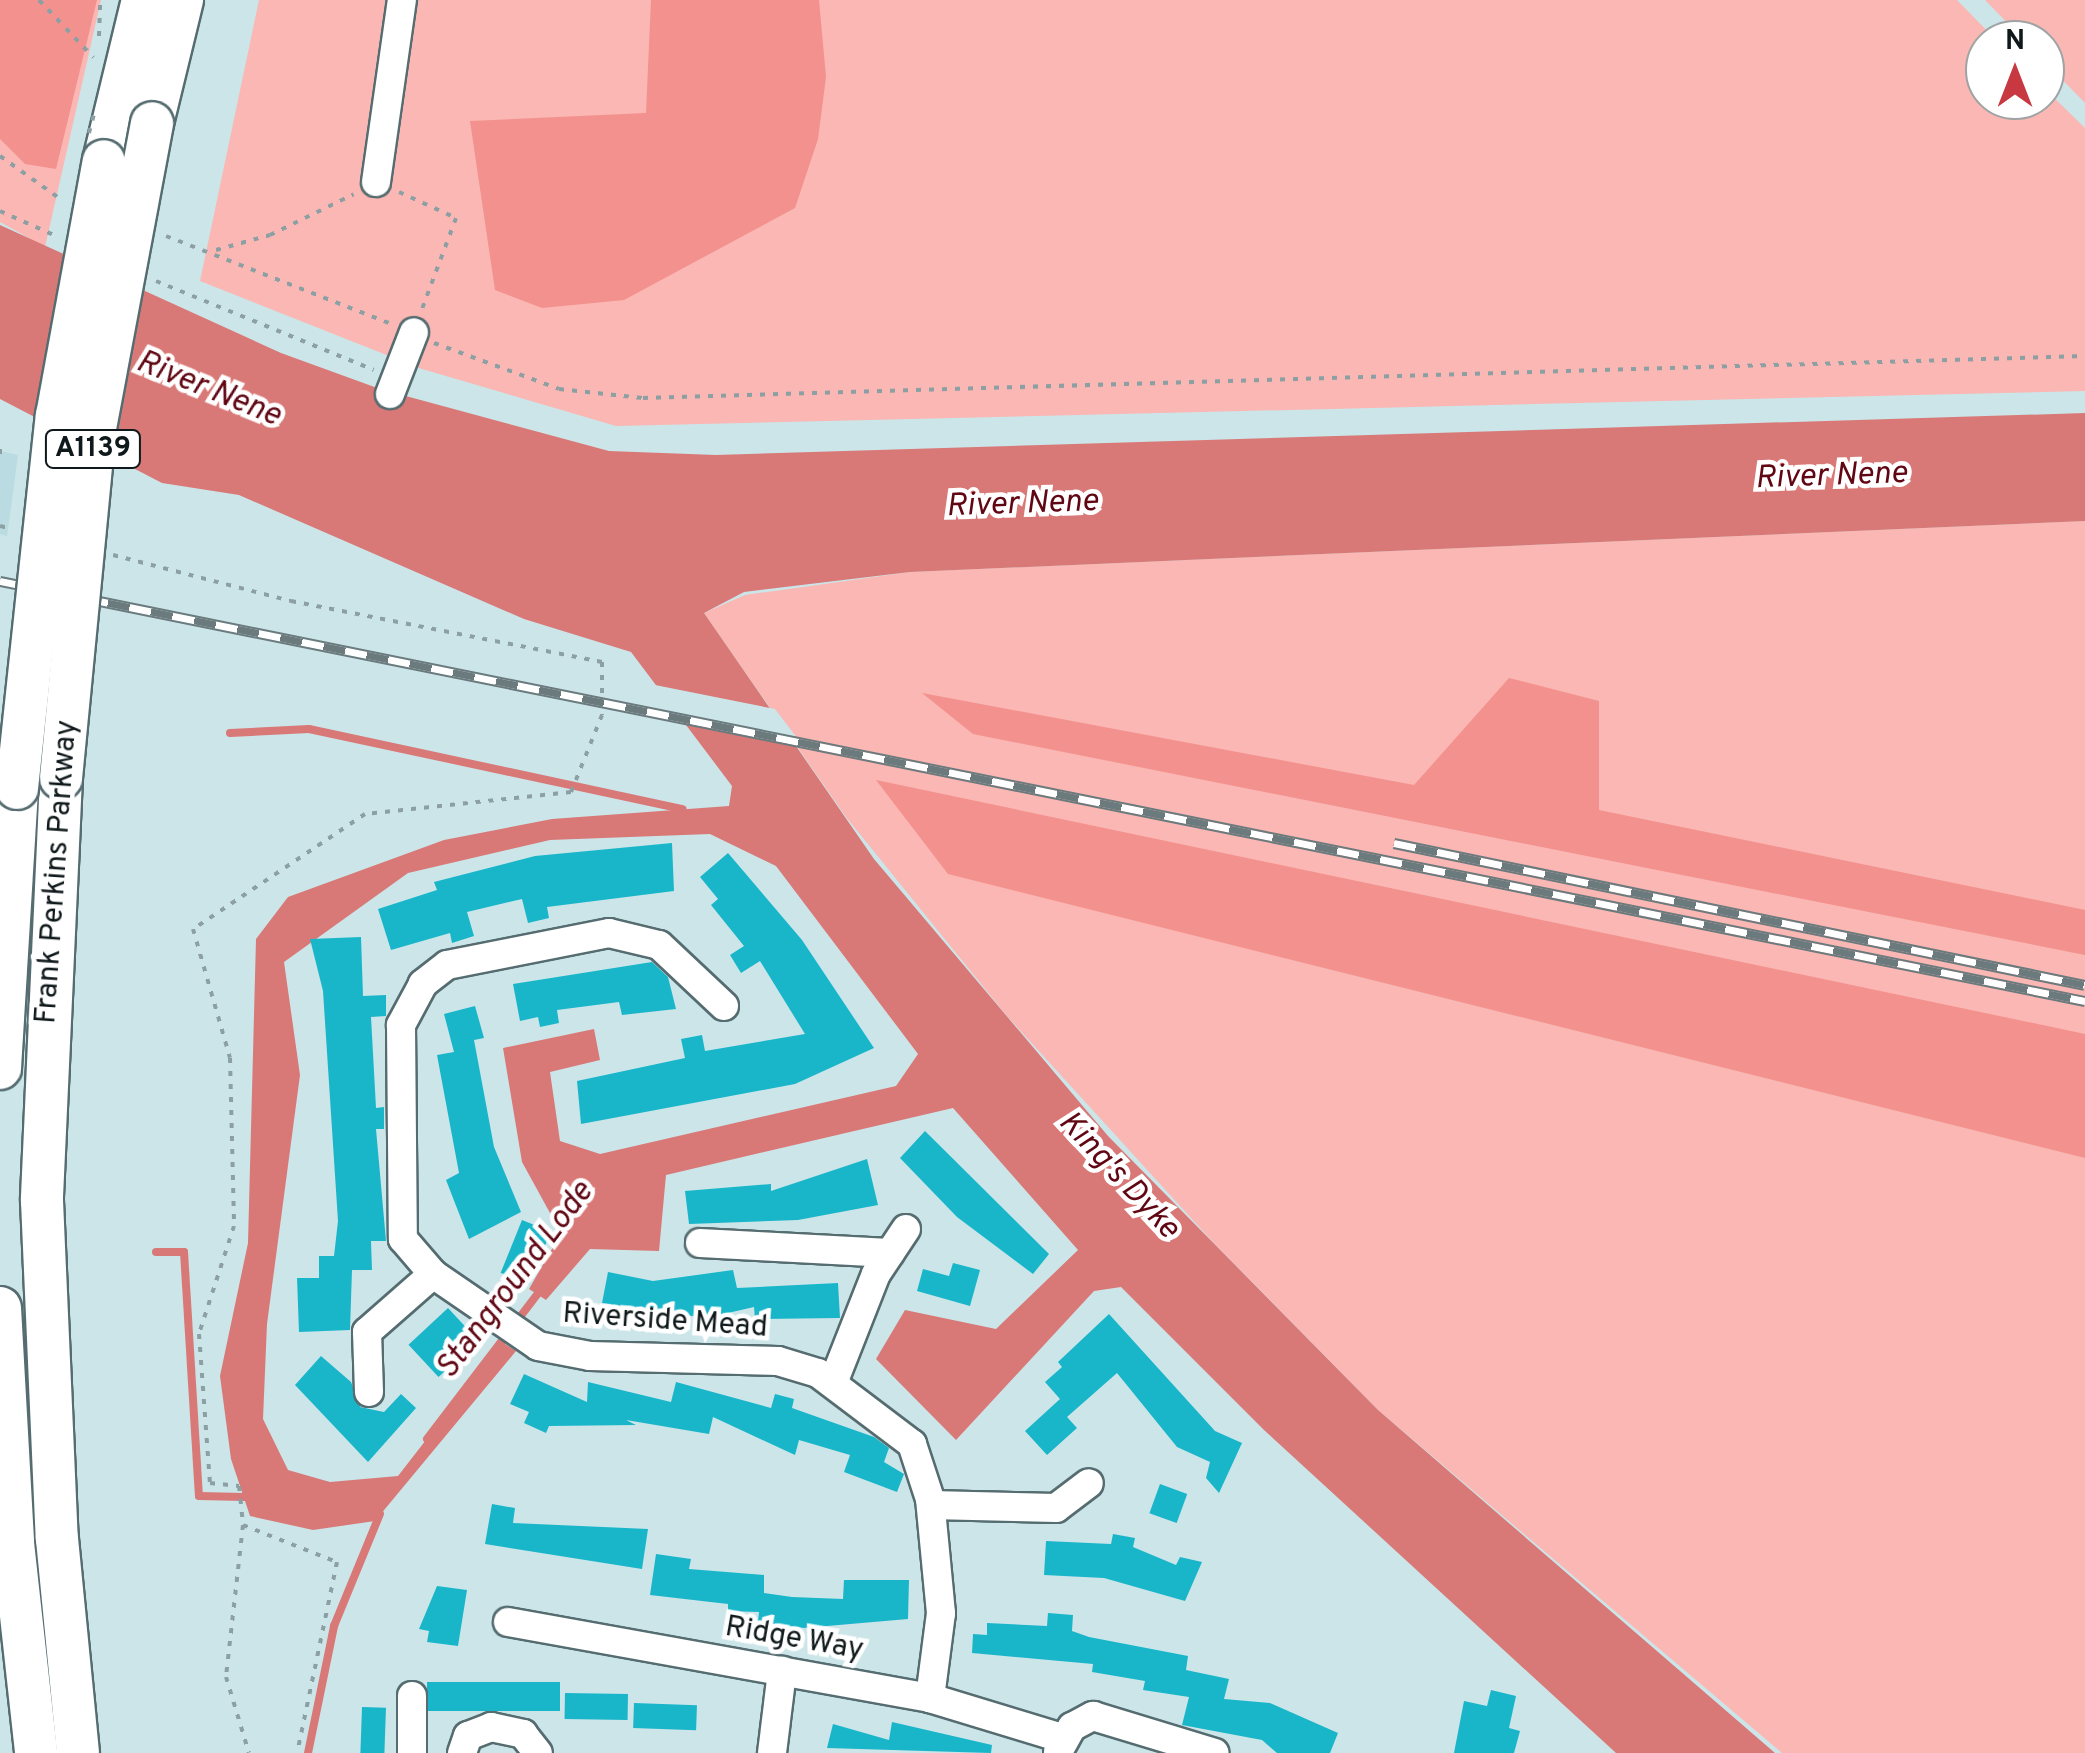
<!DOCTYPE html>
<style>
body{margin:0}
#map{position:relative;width:2085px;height:1753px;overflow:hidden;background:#cce5e9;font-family:Overpass,sans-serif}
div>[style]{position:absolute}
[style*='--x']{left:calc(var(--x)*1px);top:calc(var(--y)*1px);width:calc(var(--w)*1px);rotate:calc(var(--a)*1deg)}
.built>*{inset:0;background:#b9dbe1}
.green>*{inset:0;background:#fab7b3}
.forest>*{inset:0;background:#f3918e}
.water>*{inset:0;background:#d87977}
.pier>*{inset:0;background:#cce5e9}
.stream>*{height:8px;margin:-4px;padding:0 4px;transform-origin:4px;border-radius:4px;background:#d87977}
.building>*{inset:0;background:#19b6ca;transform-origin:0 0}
.path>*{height:4px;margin-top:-2px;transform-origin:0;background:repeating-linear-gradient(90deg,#8ca0a3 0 5px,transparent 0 13px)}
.roads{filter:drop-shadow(2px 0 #556c70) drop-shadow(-2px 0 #556c70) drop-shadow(0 2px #556c70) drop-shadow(0 -2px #556c70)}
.minor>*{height:28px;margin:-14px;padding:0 14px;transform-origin:14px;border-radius:14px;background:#fff}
.highway>*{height:42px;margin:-21px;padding:0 21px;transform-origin:21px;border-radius:21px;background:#fff}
.rail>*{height:11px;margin-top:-5.5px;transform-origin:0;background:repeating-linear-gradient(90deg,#fff 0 22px,#6a7a7d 0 44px);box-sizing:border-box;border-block:2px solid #6a7a7d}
.path-bridge>*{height:4px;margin-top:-2px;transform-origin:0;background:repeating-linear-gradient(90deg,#8ca0a3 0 5px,transparent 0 13px)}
.bridges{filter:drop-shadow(2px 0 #556c70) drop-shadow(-2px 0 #556c70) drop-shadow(0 2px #556c70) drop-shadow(0 -2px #556c70)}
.highway-bridge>*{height:42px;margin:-21px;padding:0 21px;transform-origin:21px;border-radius:21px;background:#fff}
span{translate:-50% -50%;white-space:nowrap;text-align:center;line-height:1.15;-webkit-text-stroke:9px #fff;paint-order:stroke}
.shield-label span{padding:2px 8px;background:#fff;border:2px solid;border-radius:8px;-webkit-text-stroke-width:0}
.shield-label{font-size:28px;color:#0f181a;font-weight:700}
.street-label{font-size:30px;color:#0f181a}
.water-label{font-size:32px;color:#600713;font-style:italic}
.north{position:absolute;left:1965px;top:20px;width:100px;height:100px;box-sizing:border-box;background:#fff;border:2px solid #9fa3a3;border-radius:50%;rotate:0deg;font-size:28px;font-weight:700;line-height:40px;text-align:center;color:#0f181a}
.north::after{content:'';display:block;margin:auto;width:35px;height:45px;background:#c83841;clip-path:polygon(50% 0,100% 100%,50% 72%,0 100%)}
</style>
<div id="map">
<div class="built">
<div style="clip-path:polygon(0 451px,18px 455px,7px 536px,0 534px)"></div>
</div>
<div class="green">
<div style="clip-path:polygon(0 0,101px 0,45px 247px,0 222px)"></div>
<div style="clip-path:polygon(259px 0,1957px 0,1996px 40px,1985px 40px,1985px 100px,2045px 100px,2045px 89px,2085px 128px,2085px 391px,616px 426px,422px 369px,200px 281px)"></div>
<div style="clip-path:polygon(1985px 0,2085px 0,2085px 103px,2045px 62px,2045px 40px,2024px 40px)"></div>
<div style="clip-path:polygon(2085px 521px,2085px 1753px,1782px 1753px,1378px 1410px,1212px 1241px,1007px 1016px,846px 817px,704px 613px,745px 595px,910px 572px)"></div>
</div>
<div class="forest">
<div style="clip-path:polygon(0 0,97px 0,56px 169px,25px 164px,0 139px)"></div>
<div style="clip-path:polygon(651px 0,819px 0,826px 77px,818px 139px,795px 208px,624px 300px,542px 308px,495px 290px,470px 121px,646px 113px)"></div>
<div style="clip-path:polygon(1509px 678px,1599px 701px,1599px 810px,2085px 910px,2085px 955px,973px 734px,922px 693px,1414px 785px)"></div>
<div style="clip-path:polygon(876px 780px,2085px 1034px,2085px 1158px,948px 874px)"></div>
</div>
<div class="water">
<div style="clip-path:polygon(0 225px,281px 353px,380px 389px,609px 451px,716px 455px,2085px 413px,2085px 521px,910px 572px,744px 592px,704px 613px,874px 859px,1108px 1136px,1378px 1410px,1775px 1753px,1616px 1753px,1264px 1430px,1121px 1287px,1094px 1291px,956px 1440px,876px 1359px,905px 1310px,996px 1329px,1078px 1250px,953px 1108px,666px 1175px,659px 1251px,590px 1249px,546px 1300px,529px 1289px,561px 1233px,522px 1162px,503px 1048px,594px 1029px,600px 1060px,550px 1072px,560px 1141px,600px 1154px,896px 1086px,918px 1054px,776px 866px,710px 834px,550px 840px,408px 873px,284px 962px,300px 1075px,267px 1324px,263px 1419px,288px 1470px,330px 1482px,398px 1476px,502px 1342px,516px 1351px,375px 1521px,313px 1530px,250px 1516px,231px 1459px,220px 1376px,248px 1243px,256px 939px,288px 897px,444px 840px,552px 819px,729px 806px,732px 786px,631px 652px,524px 619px,239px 495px,162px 483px,0 399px)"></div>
</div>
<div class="pier">
<div style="clip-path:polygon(650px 684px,775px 709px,804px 747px,679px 722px)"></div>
</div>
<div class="stream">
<div style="--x:230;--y:733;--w:79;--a:-2.9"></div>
<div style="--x:309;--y:729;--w:382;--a:12.1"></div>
<div style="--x:156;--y:1252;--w:28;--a:0"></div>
<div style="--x:184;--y:1252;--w:244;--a:86.5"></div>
<div style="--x:199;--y:1496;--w:45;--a:1.3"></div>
<div style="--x:427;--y:1439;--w:191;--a:-52.7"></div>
<div style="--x:308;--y:1753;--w:130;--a:-78.4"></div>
<div style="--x:334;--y:1626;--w:121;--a:-67.7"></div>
</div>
<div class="building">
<div style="clip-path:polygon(672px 843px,674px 891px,547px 907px,549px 918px,528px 923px,522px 899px,467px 912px,474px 936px,452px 943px,450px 933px,391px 950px,378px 909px,437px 890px,434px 882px,535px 856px)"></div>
<div style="clip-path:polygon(728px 853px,802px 940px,874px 1048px,795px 1084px,581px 1124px,577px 1081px,685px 1058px,681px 1039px,702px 1035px,705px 1051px,805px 1034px,760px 961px,741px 973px,730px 955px,744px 946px,711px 905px,718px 899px,700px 877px)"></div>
<div style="clip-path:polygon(361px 937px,363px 996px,386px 995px,386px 1016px,371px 1017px,376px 1108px,384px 1107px,384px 1129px,376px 1129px,386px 1241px,371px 1241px,372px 1270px,352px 1270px,350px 1330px,299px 1332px,297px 1278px,319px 1278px,319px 1256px,334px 1256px,338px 1221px,323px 991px,310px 939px)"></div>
<div style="clip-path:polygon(652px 962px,668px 977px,676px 1009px,622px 1015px,619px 1002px,557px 1010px,559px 1023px,540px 1027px,538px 1017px,520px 1021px,513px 984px)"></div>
<div style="clip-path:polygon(475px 1006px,484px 1038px,474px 1040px,494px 1147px,521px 1212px,469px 1239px,446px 1180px,459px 1173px,437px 1055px,454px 1052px,444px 1014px)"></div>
<div style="clip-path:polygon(925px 1131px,1049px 1254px,1033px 1274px,957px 1217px,900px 1158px)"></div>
<div style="clip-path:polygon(867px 1159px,878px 1205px,798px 1220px,689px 1224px,685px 1191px,771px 1184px,771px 1191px)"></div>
<div style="left:522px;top:1220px;width:31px;height:57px;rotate:22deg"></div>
<div style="clip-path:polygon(953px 1263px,980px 1270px,970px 1306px,917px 1291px,923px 1269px,949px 1276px)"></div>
<div style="clip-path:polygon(733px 1270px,737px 1288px,838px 1283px,840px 1318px,755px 1319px,754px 1307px,706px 1318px,602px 1303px,608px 1272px,653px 1281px)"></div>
<div style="left:448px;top:1308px;width:44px;height:54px;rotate:47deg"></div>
<div style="clip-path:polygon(1109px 1314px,1215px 1431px,1242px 1443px,1219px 1493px,1206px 1478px,1210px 1462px,1177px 1447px,1117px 1373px,1067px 1417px,1077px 1428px,1047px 1455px,1025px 1431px,1060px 1399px,1045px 1382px,1062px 1367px,1058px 1362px)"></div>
<div style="clip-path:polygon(321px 1356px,351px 1382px,360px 1407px,384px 1412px,401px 1394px,416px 1408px,368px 1462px,295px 1385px)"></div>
<div style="clip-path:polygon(524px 1374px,587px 1402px,588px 1382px,671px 1402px,676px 1382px,771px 1408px,775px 1394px,794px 1399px,792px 1408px,874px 1437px,889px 1448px,884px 1462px,904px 1474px,897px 1492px,844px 1472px,850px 1455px,799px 1440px,795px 1455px,713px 1417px,709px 1434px,626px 1420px,636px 1425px,549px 1426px,546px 1433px,524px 1423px,529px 1412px,510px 1404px)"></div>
<div style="left:1160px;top:1484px;width:29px;height:31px;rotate:20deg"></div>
<div style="clip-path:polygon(492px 1504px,515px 1508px,513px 1523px,648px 1529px,642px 1569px,485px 1544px)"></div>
<div style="clip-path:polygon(1113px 1534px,1135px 1538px,1133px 1547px,1176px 1565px,1180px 1557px,1202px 1562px,1185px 1601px,1104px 1578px,1044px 1575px,1046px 1541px,1111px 1544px)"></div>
<div style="clip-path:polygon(656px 1554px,691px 1559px,689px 1569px,764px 1575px,764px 1593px,792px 1597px,843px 1599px,844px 1580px,909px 1580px,908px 1619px,804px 1628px,758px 1622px,759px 1612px,728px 1611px,728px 1604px,650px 1595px)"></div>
<div style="clip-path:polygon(437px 1586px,467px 1590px,458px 1646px,427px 1642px,429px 1631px,419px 1629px)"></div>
<div style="clip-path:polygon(1048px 1613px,1073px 1615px,1072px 1631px,1089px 1637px,1188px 1656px,1186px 1670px,1229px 1679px,1224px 1699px,1270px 1703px,1338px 1733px,1330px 1753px,1277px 1753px,1262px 1740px,1182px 1725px,1189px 1697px,1143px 1690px,1145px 1681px,1092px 1672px,1093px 1664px,972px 1653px,973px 1634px,987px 1635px,987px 1623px,1047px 1626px)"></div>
<div style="left:427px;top:1682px;width:133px;height:29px"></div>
<div style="clip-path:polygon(1491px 1690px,1516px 1696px,1509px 1728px,1520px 1731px,1514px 1753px,1454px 1753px,1464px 1701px,1487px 1706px)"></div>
<div style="left:565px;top:1693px;width:63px;height:26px;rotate:1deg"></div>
<div style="left:634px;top:1703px;width:63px;height:25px;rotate:2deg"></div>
<div style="left:362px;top:1707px;width:24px;height:46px;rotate:2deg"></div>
<div style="clip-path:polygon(892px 1722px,992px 1745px,991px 1753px,827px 1748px,833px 1724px,889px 1740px)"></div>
</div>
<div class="path">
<div style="--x:39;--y:0;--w:79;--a:46.5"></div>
<div style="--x:99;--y:36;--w:36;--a:-88"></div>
<div style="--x:0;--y:156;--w:76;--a:35.4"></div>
<div style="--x:399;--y:192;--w:63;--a:24.5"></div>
<div style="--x:456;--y:218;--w:97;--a:110.5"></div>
<div style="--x:0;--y:211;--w:61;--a:24.1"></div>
<div style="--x:166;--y:236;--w:239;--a:21.3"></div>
<div style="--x:216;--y:250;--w:56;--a:-15.5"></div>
<div style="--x:270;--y:235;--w:93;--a:-26"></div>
<div style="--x:156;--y:281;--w:235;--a:22.2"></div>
<div style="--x:434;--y:343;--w:133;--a:20.2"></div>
<div style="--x:559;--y:389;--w:84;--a:6.1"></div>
<div style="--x:643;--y:398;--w:1443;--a:-1.67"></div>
<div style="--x:0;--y:449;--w:12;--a:90"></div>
<div style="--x:0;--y:526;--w:12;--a:14"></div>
<div style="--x:113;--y:555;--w:184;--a:14.5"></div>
<div style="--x:291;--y:601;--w:317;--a:11.1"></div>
<div style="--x:602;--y:662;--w:53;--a:90"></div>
<div style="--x:602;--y:715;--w:83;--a:111.9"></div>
<div style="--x:571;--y:792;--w:207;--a:173.9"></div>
<div style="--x:365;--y:814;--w:207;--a:146.2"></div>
<div style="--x:193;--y:929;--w:134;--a:74"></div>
<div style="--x:230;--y:1058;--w:168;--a:88.6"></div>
<div style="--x:234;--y:1226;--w:114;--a:108"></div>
<div style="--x:199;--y:1334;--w:149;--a:85.8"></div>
<div style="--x:210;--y:1483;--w:29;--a:6"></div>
<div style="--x:239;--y:1486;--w:39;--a:84"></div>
<div style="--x:243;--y:1525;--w:101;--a:21.5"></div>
<div style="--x:337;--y:1562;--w:195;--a:101.8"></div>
<div style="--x:243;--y:1525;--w:153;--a:96.4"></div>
<div style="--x:226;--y:1677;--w:79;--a:73.2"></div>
</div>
<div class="roads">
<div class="minor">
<div style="--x:376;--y:182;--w:184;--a:-81.9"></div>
<div style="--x:390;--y:394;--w:66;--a:-68.8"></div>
<div style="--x:724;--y:1006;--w:89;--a:-136.8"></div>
<div style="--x:659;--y:945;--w:51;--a:-166.5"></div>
<div style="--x:609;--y:933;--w:165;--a:168.8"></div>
<div style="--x:447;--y:965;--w:31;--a:142"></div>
<div style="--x:423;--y:984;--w:47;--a:118.2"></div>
<div style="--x:401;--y:1025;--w:214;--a:89.5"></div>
<div style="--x:403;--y:1239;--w:46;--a:49.4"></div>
<div style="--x:433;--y:1274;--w:127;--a:34.4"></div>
<div style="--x:538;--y:1346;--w:53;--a:10.9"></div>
<div style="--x:590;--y:1356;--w:188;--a:1.5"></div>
<div style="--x:778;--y:1361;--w:42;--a:16.7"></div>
<div style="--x:818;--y:1373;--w:118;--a:37.1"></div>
<div style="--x:912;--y:1444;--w:58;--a:71.9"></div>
<div style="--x:930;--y:1499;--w:115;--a:84.5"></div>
<div style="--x:941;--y:1613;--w:86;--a:97.4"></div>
<div style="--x:700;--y:1243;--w:190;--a:3"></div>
<div style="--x:833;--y:1383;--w:117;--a:-68.5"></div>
<div style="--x:876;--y:1274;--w:54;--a:-56.3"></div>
<div style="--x:369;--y:1392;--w:60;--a:-91.9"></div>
<div style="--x:367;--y:1332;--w:88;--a:-41.3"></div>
<div style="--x:931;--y:1505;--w:125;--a:1.4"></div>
<div style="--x:1056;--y:1508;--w:41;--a:-37.1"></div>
<div style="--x:508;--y:1622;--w:429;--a:10.2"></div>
<div style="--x:930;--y:1698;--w:141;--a:16.9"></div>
<div style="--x:412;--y:1696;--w:57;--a:90"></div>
<div style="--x:1058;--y:1752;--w:29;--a:-61"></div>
<div style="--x:1072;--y:1727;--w:24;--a:-28"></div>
<div style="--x:1093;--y:1716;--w:127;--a:16.9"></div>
<div style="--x:462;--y:1753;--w:18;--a:-71"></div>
<div style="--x:468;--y:1736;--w:25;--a:-21"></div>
<div style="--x:491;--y:1727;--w:33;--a:12"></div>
<div style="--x:523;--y:1734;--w:24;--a:52"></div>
<div style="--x:772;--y:1753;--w:83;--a:-83"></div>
</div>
<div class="highway">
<div style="--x:152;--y:123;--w:127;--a:-76.3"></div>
<div style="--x:104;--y:161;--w:166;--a:-76.4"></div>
<div style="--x:61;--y:778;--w:423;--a:92.6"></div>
<div style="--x:42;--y:1201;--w:338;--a:87.5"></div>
<div style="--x:57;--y:1539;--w:215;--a:84.4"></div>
<div style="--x:0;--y:1068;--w:281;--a:-86.5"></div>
<div style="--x:0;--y:1308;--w:235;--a:86.8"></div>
<div style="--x:13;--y:1543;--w:211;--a:83.7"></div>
</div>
</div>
<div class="rail">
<div style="--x:0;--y:581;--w:2127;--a:11.39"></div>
<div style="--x:1394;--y:843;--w:705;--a:11.61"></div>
</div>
<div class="path-bridge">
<div style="--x:89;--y:133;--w:24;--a:-75"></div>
</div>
<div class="bridges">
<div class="highway-bridge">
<div style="--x:61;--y:778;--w:352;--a:-84.5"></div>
<div style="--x:95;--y:428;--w:310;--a:-79.4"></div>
<div style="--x:17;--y:788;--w:374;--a:-83.9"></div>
<div style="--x:57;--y:416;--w:259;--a:-79.6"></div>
</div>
</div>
<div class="shield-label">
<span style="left:93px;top:449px">A1139</span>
</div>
<div class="street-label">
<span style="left:58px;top:872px;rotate:-86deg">Frank Perkins Parkway</span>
<span style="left:665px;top:1322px;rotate:4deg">Riverside Mead</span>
<span style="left:794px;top:1640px;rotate:10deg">Ridge Way</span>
</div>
<div class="water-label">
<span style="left:208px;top:390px;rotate:22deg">River Nene</span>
<span style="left:1831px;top:477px;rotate:-2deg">River Nene</span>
<span style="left:1022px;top:505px;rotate:-2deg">River Nene</span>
<span style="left:1118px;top:1176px;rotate:47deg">King's Dyke</span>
<span style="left:516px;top:1281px;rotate:-53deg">Stanground Lode</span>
</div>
<div class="north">N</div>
</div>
